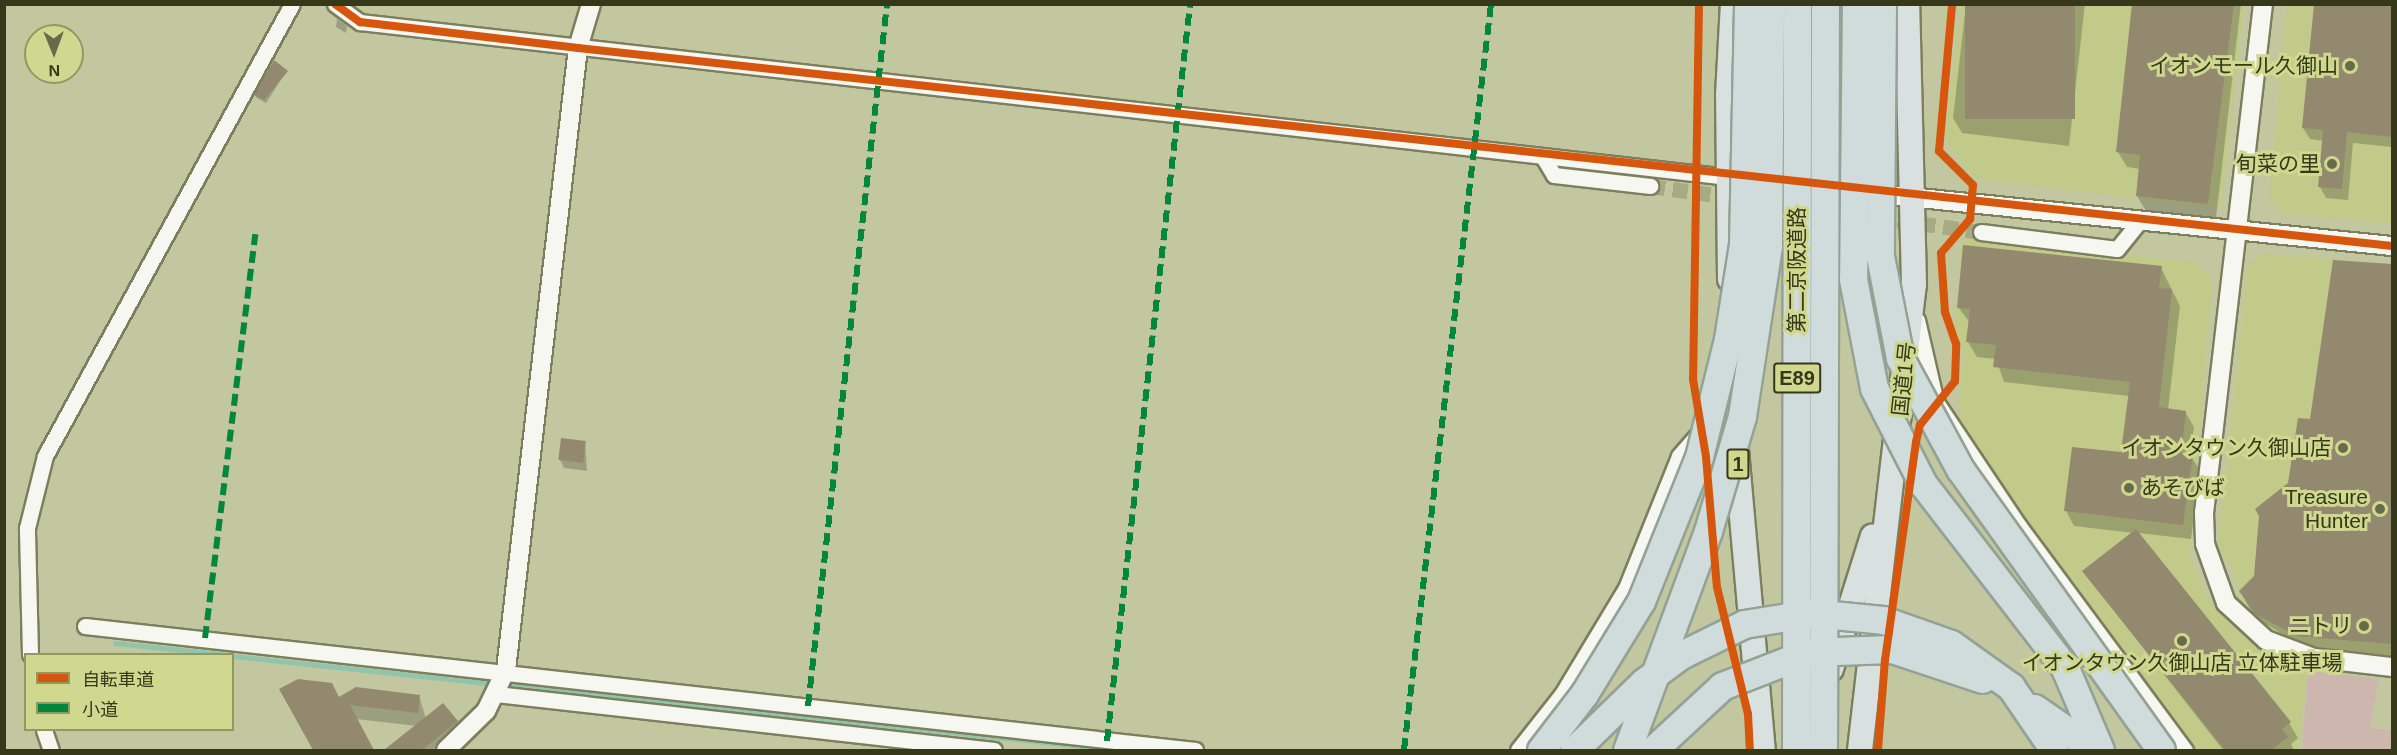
<!DOCTYPE html>
<meta charset="utf-8">
<style>
body{margin:0}
#map{position:relative;width:2397px;height:755px;overflow:hidden;background:#c2c79f;font-family:Helvetica,"Noto Sans JP",sans-serif}
div>[style]{position:absolute}
[style*='--x']{left:calc(var(--x)*1px);top:calc(var(--y)*1px);width:calc(var(--w)*1px);rotate:calc(var(--a)*1deg)}
.built>*{inset:0;background:#c2ca8a}
.green>*{inset:0;background:#ccb6ad}
.shadow>*{inset:0;background:#0003}
.stream>*{height:5px;margin:-2.5px;padding:0 2.5px;transform-origin:2.5px;border-radius:2.5px;background:#90c5ab}
.building>*{inset:0;background:#92896f;transform-origin:0 0}
.minor-tunnel>*{height:15px;margin-top:-7.5px;transform-origin:0;background:repeating-linear-gradient(90deg,#a6ab84 0 15px,transparent 0 23px)}
.roads{filter:drop-shadow(2px 0 #7c7f5e) drop-shadow(-2px 0 #7c7f5e) drop-shadow(0 2px #7c7f5e) drop-shadow(0 -2px #7c7f5e)}
.minor>*{height:15px;margin:-7.5px;padding:0 7.5px;transform-origin:7.5px;border-radius:7.5px;background:#f6f7f1}
.tertiary>*{height:18px;margin:-9px;padding:0 9px;transform-origin:9px;border-radius:9px;background:#f6f7f1}
.trunk>*{height:24px;margin:-12px;padding:0 12px;transform-origin:12px;border-radius:12px;background:#d8e1e0}
.bridges{filter:drop-shadow(2px 0 #93a294) drop-shadow(-2px 0 #93a294) drop-shadow(0 2px #93a294) drop-shadow(0 -2px #93a294)}
.motorway-bridge>*{height:27px;margin:-13.5px;padding:0 13.5px;transform-origin:13.5px;border-radius:13.5px;background:#d0dcdc}
.quiet>*{height:6px;margin-top:-3px;transform-origin:0;background:repeating-linear-gradient(90deg,#00873e 0 12px,transparent 0 18px)}
.cycleway>*{height:8px;margin:-4px;padding:0 4px;transform-origin:4px;border-radius:4px;background:#d6560d}
.dots>*{width:16px;height:16px;translate:-50% -50%;box-sizing:border-box;border:3px solid #cfd88e;border-radius:50%}
span{translate:-50% -50%;white-space:nowrap;text-align:center;line-height:1.15;-webkit-text-stroke:6px #cfd88e;paint-order:stroke}
.shield-label span{padding:2px 4px;background:#cfd88e;border:2px solid;border-radius:4px;-webkit-text-stroke-width:0}
.shield-label{font-size:20px;color:#35391a;font-weight:700}
.poi-label{font-size:21px;color:#35391a}
.right{translate:-100% -50%;text-align:right}
.left{translate:0 -50%;text-align:left}
.street-label{font-size:21px;color:#35391a}
.frame{position:absolute;inset:0;border:6px solid #35391a;pointer-events:none}
.legend{position:absolute;left:24px;top:653px;width:210px;height:78px;box-sizing:border-box;background:#cfd88e;border:2px solid #919860;margin:0;padding:8px 10px;list-style:none;font-size:18px;color:#35391a}
.legend li{display:flex;align-items:center;gap:12px;height:30px}
.legend b{width:30px;border:2px solid #919860}
.north{position:absolute;left:24px;top:24px;width:60px;height:60px;box-sizing:border-box;background:#cfd88e;border:2px solid #919860;border-radius:50%;rotate:179deg;font-size:16px;font-weight:700;line-height:24px;text-align:center;color:#35391a}
.north::after{content:'';display:block;margin:auto;width:21px;height:27px;background:#666b49;clip-path:polygon(50% 0,100% 100%,50% 72%,0 100%)}
</style>
<div id="map">
<div class="built">
<div style="clip-path:polygon(1961px 5px,2244px 5px,2221px 209px,1975px 178px,1948px 144px,1946px 132px)"></div>
<div style="clip-path:polygon(2287px 5px,2392px 5px,2392px 224px,2282px 213px,2269px 196px)"></div>
<div style="clip-path:polygon(1962px 237px,2199px 263px,2212px 281px,2190px 556px,2207px 596px,2234px 629px,2264px 650px,2307px 670px,2299px 750px,2196px 750px,2144px 687px,1959px 425px,1963px 349px,1954px 326px)"></div>
<div style="clip-path:polygon(2262px 254px,2392px 264px,2392px 656px,2300px 645px,2277px 635px,2249px 615px,2238px 599px,2239px 583px,2218px 542px,2248px 265px)"></div>
</div>
<div class="green">
<div style="clip-path:polygon(2308px 671px,2379px 679px,2370px 728px,2392px 731px,2392px 750px,2302px 750px)"></div>
</div>
<div class="shadow">
<div style="clip-path:polygon(1966px 4px,2085px 4px,2069px 146px,1962px 133px,1953px 118px)"></div>
<div style="clip-path:polygon(2134px 4px,2241px 4px,2216px 218px,2146px 211px,2137px 196px,2140px 169px,2127px 167px,2118px 152px)"></div>
<div style="clip-path:polygon(2315px 4px,2392px 4px,2392px 147px,2353px 143px,2348px 200px,2326px 198px,2320px 187px,2324px 141px,2310px 139px,2303px 128px)"></div>
<div style="clip-path:polygon(337px 19px,347px 26px,346px 33px,336px 27px)"></div>
<div style="clip-path:polygon(286px 72px,266px 103px,257px 98px,255px 95px)"></div>
<div style="clip-path:polygon(2334px 261px,2392px 266px,2392px 656px,2305px 648px,2253px 616px,2241px 591px,2256px 577px,2312px 421px)"></div>
<div style="clip-path:polygon(2161px 268px,2180px 306px,2168px 410px,2185px 412px,2194px 427px,2190px 455px,2200px 470px,2191px 539px,2138px 533px,2289px 723px,2298px 738px,2291px 744px,2294px 750px,2223px 750px,2084px 572px,2134px 533px,2074px 526px,2066px 511px,2123px 454px,2129px 396px,2004px 382px,1996px 359px,1977px 357px,1968px 342px,1970px 323px,1958px 307px)"></div>
<div style="clip-path:polygon(585px 442px,587px 471px,564px 468px,560px 460px)"></div>
<div style="clip-path:polygon(281px 690px,339px 699px,419px 696px,426px 719px,457px 722px,463px 733px,442px 750px,393px 750px,417px 726px,356px 719px,373px 750px,314px 750px)"></div>
</div>
<div class="stream">
<div style="--x:115;--y:643;--w:105;--a:6"></div>
<div style="--x:232;--y:656;--w:892;--a:6.05"></div>
</div>
<div class="building">
<div style="left:1965px;top:4px;width:110px;height:115px"></div>
<div style="clip-path:polygon(2132px 4px,2234px 4px,2208px 204px,2136px 196px,2140px 155px,2116px 152px)"></div>
<div style="clip-path:polygon(2314px 4px,2392px 4px,2392px 137px,2347px 132px,2342px 189px,2318px 187px,2323px 130px,2302px 128px)"></div>
<div style="clip-path:polygon(274px 60px,288px 71px,264px 100px,254px 95px)"></div>
<div style="clip-path:polygon(1963px 245px,2162px 266px,2159px 288px,2172px 289px,2159px 407px,2186px 411px,2181px 453px,2193px 454px,2183px 525px,2064px 511px,2072px 447px,2121px 452px,2130px 382px,1993px 367px,1996px 345px,1966px 342px,1970px 309px,1957px 308px)"></div>
<div style="clip-path:polygon(2333px 260px,2392px 264px,2392px 644px,2297px 636px,2255px 614px,2239px 591px,2254px 576px,2259px 516px,2255px 509px,2288px 483px,2298px 418px,2310px 419px)"></div>
<div style="left:561px;top:438px;width:25px;height:22px;rotate:7deg"></div>
<div style="clip-path:polygon(2136px 529px,2291px 722px,2282px 729px,2288px 737px,2271px 750px,2225px 750px,2082px 571px)"></div>
<div style="clip-path:polygon(298px 679px,332px 683px,339px 697px,356px 687px,420px 695px,418px 713px,350px 705px,374px 750px,313px 750px,279px 689px)"></div>
<div style="clip-path:polygon(443px 703px,458px 721px,422px 750px,384px 750px)"></div>
</div>
<div class="minor-tunnel">
<div style="--x:1650;--y:186;--w:89;--a:7.8"></div>
<div style="--x:1761;--y:201;--w:222;--a:8"></div>
</div>
<div class="roads">
<div class="minor">
<div style="--x:335;--y:4;--w:31;--a:36"></div>
<div style="--x:360;--y:22;--w:1377;--a:6.46"></div>
<div style="--x:1543;--y:157;--w:21;--a:59"></div>
<div style="--x:1554;--y:175;--w:97;--a:6.5"></div>
<div style="--x:1981;--y:232;--w:137;--a:7.1"></div>
<div style="--x:2117;--y:249;--w:36;--a:-51"></div>
<div style="--x:1917;--y:320;--w:84;--a:77"></div>
<div style="--x:1936;--y:402;--w:149;--a:56.2"></div>
<div style="--x:2019;--y:526;--w:279;--a:53.5"></div>
<div style="--x:85;--y:626;--w:1117;--a:6.37"></div>
<div style="--x:30;--y:654;--w:126;--a:-91.4"></div>
<div style="--x:27;--y:528;--w:74;--a:-76"></div>
<div style="--x:45;--y:456;--w:515;--a:-61.35"></div>
<div style="--x:496;--y:694;--w:501;--a:6.42"></div>
<div style="--x:44;--y:730;--w:21;--a:71"></div>
<div style="--x:1518;--y:750;--w:71;--a:-51.8"></div>
<div style="--x:1562;--y:694;--w:124;--a:-58.9"></div>
<div style="--x:1626;--y:588;--w:142;--a:-68.1"></div>
<div style="--x:1679;--y:456;--w:40;--a:-49"></div>
</div>
<div class="tertiary">
<div style="--x:2263;--y:4;--w:512;--a:96.61"></div>
<div style="--x:2204;--y:513;--w:31;--a:88"></div>
<div style="--x:2205;--y:544;--w:63;--a:70.4"></div>
<div style="--x:2226;--y:603;--w:54;--a:42.8"></div>
<div style="--x:2266;--y:640;--w:51;--a:20.6"></div>
<div style="--x:2314;--y:658;--w:79;--a:6.6"></div>
<div style="--x:1870;--y:193;--w:525;--a:5.8"></div>
<div style="--x:446;--y:750;--w:56;--a:-44.3"></div>
<div style="--x:486;--y:711;--w:46;--a:-64"></div>
<div style="--x:506;--y:670;--w:626;--a:-83.4"></div>
<div style="--x:578;--y:48;--w:46;--a:-73.5"></div>
</div>
<div class="trunk">
<div style="--x:1730;--y:279;--w:184;--a:-90.6"></div>
<div style="--x:1728;--y:95;--w:91;--a:-86.9"></div>
<div style="--x:1732;--y:349;--w:56;--a:90"></div>
<div style="--x:1732;--y:405;--w:346;--a:84.9"></div>
<div style="--x:1831;--y:669;--w:139;--a:-72.5"></div>
<div style="--x:1860;--y:750;--w:469;--a:-83.4"></div>
<div style="--x:1914;--y:284;--w:280;--a:-91.4"></div>
</div>
</div>
<div class="bridges">
<div class="motorway-bridge">
<div style="--x:1856;--y:4;--w:275;--a:90.6"></div>
<div style="--x:1853;--y:279;--w:111;--a:79.1"></div>
<div style="--x:1874;--y:388;--w:108;--a:63"></div>
<div style="--x:1923;--y:484;--w:232;--a:52.3"></div>
<div style="--x:2065;--y:668;--w:89;--a:66.9"></div>
<div style="--x:1882;--y:4;--w:252;--a:90.5"></div>
<div style="--x:1880;--y:256;--w:104;--a:78.9"></div>
<div style="--x:1900;--y:358;--w:126;--a:61.6"></div>
<div style="--x:1960;--y:469;--w:345;--a:54.4"></div>
<div style="--x:2034;--y:708;--w:74;--a:34.5"></div>
<div style="--x:1541;--y:750;--w:71;--a:-52.5"></div>
<div style="--x:1584;--y:694;--w:109;--a:-58.5"></div>
<div style="--x:1641;--y:601;--w:155;--a:-68.1"></div>
<div style="--x:1699;--y:457;--w:122;--a:-76.2"></div>
<div style="--x:1728;--y:339;--w:96;--a:-81"></div>
<div style="--x:1743;--y:244;--w:240;--a:-88.8"></div>
<div style="--x:1574;--y:750;--w:98;--a:-44.2"></div>
<div style="--x:1644;--y:682;--w:46;--a:-36.1"></div>
<div style="--x:1681;--y:655;--w:70;--a:-26.2"></div>
<div style="--x:1744;--y:624;--w:69;--a:-9.2"></div>
<div style="--x:1812;--y:613;--w:71;--a:5.6"></div>
<div style="--x:1883;--y:620;--w:72;--a:19.4"></div>
<div style="--x:1951;--y:644;--w:74;--a:35.6"></div>
<div style="--x:2011;--y:687;--w:76;--a:55.7"></div>
<div style="--x:1627;--y:750;--w:233;--a:-69.7"></div>
<div style="--x:1708;--y:531;--w:120;--a:-73.5"></div>
<div style="--x:1742;--y:416;--w:172;--a:-81.3"></div>
<div style="--x:1768;--y:246;--w:242;--a:-89.5"></div>
<div style="--x:1653;--y:750;--w:94;--a:-42.8"></div>
<div style="--x:1722;--y:686;--w:93;--a:-21.3"></div>
<div style="--x:1809;--y:652;--w:83;--a:-2.1"></div>
<div style="--x:1892;--y:649;--w:95;--a:18.4"></div>
<div style="--x:1796;--y:750;--w:745;--a:-89.92"></div>
<div style="--x:1823;--y:750;--w:744;--a:-89.85"></div>
</div>
</div>
<div class="quiet">
<div style="--x:205;--y:638;--w:407;--a:-82.9"></div>
<div style="--x:808;--y:706;--w:706;--a:-83.58"></div>
<div style="--x:1107;--y:741;--w:742;--a:-83.57"></div>
<div style="--x:1404;--y:750;--w:751;--a:-83.35"></div>
</div>
<div class="cycleway">
<div style="--x:335;--y:4;--w:31;--a:36"></div>
<div style="--x:360;--y:22;--w:220;--a:6.8"></div>
<div style="--x:578;--y:48;--w:1825;--a:6.23"></div>
<div style="--x:1699;--y:4;--w:375;--a:90.9"></div>
<div style="--x:1693;--y:379;--w:79;--a:80.5"></div>
<div style="--x:1706;--y:457;--w:130;--a:85.2"></div>
<div style="--x:1717;--y:587;--w:131;--a:76.3"></div>
<div style="--x:1748;--y:714;--w:36;--a:87"></div>
<div style="--x:1878;--y:750;--w:90;--a:-85.6"></div>
<div style="--x:1885;--y:660;--w:220;--a:-81.9"></div>
<div style="--x:1916;--y:442;--w:17;--a:-77"></div>
<div style="--x:1920;--y:425;--w:56;--a:-51.5"></div>
<div style="--x:1955;--y:381;--w:37;--a:-88"></div>
<div style="--x:1956;--y:344;--w:34;--a:-109"></div>
<div style="--x:1945;--y:312;--w:59;--a:-93.9"></div>
<div style="--x:1941;--y:253;--w:45;--a:-49.5"></div>
<div style="--x:1970;--y:219;--w:34;--a:-85"></div>
<div style="--x:1973;--y:185;--w:48;--a:-135"></div>
<div style="--x:1939;--y:151;--w:148;--a:-84.9"></div>
</div>
<div class="dots">
<div style="left:2350px;top:66px;background:#666b49"></div>
<div style="left:2332px;top:164px;background:#666b49"></div>
<div style="left:2343px;top:448px;background:#666b49"></div>
<div style="left:2129px;top:488px;background:#666b49"></div>
<div style="left:2380px;top:509px;background:#666b49"></div>
<div style="left:2364px;top:626px;background:#666b49"></div>
<div style="left:2182px;top:641px;background:#666b49"></div>
</div>
<div class="shield-label">
<span style="left:1797px;top:378px">E89</span>
<span style="left:1738px;top:464px">1</span>
</div>
<div class="poi-label">
<span class="right" style="left:2338px;top:66px">イオンモール久御山</span>
<span class="right" style="left:2320px;top:164px">旬菜の里</span>
<span class="right" style="left:2331px;top:448px">イオンタウン久御山店</span>
<span class="left" style="left:2141px;top:488px">あそびば</span>
<span class="right" style="left:2368px;top:509px">Treasure<br>Hunter</span>
<span class="right" style="left:2352px;top:626px">ニトリ</span>
<span style="left:2182px;top:663px">イオンタウン久御山店 立体駐車場</span>
</div>
<div class="street-label">
<span style="left:1797px;top:270px;rotate:-90deg">第二京阪道路</span>
<span style="left:1904px;top:379px;rotate:-84deg">国道1号</span>
</div>
<div class="frame"></div>
<ul class="legend">
<li><b style="height:8px;background:#d6560d"></b>自転車道</li>
<li><b style="height:8px;background:#00873e"></b>小道</li>
</ul>
<div class="north">N</div>
</div>
